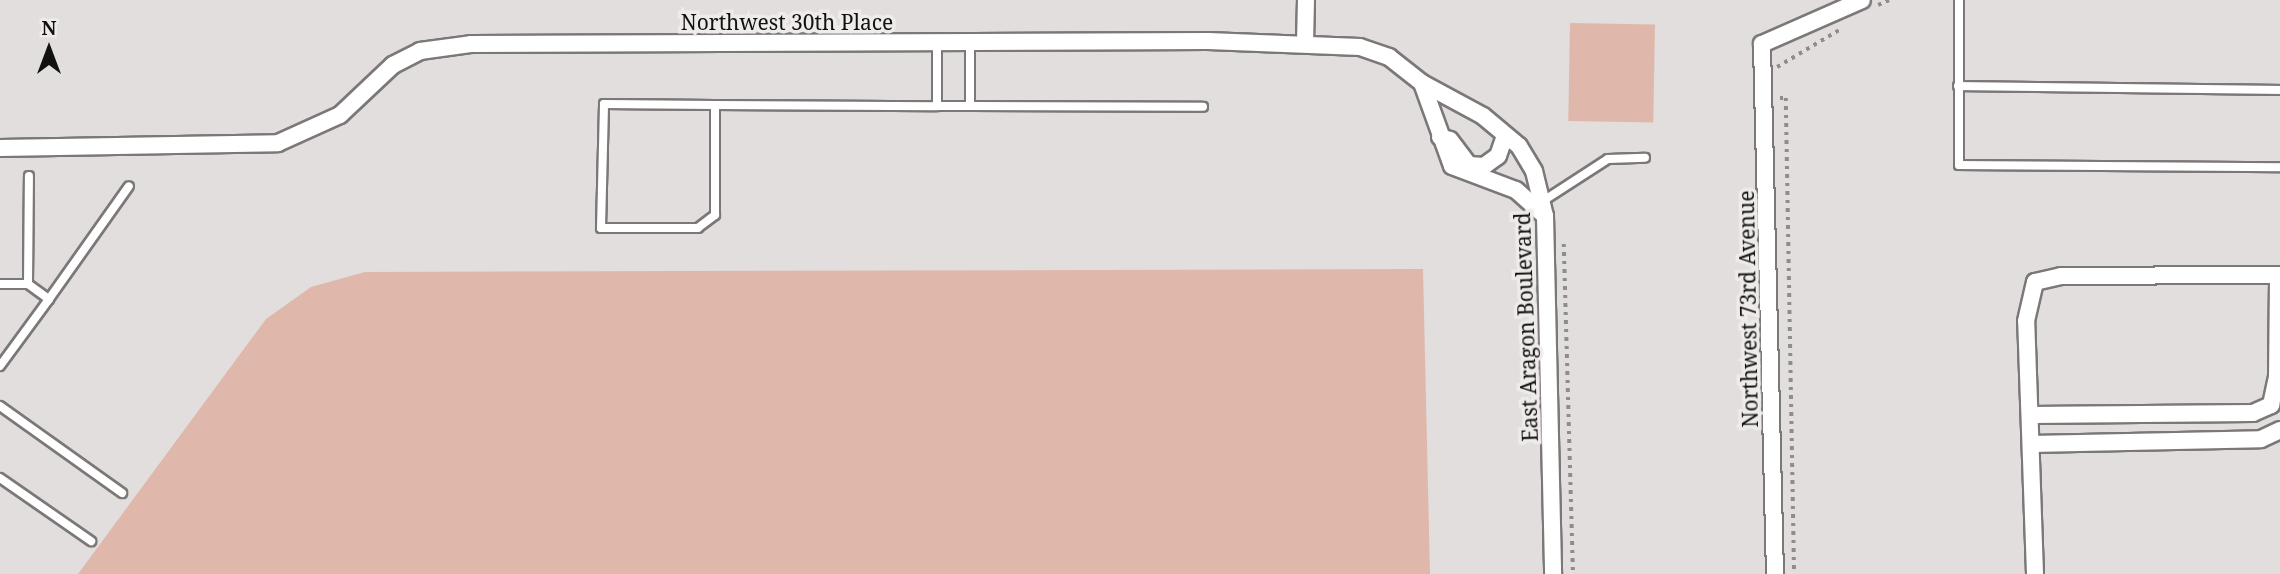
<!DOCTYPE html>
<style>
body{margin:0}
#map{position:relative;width:2280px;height:574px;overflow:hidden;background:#e1dedd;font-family:"Noto Serif",serif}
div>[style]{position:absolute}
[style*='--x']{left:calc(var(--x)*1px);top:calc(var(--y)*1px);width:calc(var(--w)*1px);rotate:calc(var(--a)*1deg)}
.green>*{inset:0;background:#dfb8ab;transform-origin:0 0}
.path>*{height:3.5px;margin-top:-1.75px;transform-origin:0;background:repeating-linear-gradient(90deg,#8f8c8c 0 3.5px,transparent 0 8.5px)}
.roads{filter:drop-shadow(2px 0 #7b7877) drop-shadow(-2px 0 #7b7877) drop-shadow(0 2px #7b7877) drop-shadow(0 -2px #7b7877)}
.service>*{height:8px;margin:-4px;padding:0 4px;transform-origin:4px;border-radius:4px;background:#fff}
.minor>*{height:16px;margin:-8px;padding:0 8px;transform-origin:8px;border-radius:8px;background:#fff}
span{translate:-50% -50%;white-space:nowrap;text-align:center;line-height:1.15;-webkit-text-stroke:7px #eeebea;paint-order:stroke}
.street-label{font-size:21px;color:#121111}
.north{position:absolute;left:14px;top:14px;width:70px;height:70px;-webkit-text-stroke:5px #eeebea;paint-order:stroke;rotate:0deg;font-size:19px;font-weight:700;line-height:28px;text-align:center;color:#121111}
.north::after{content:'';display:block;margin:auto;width:24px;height:32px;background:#121111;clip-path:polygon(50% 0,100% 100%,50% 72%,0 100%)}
</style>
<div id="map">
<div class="green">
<div style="left:1570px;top:23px;width:85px;height:98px;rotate:1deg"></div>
<div style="clip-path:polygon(1423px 269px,1430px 574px,78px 574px,266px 319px,311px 287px,365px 272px)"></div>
</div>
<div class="path">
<div style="--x:1878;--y:5;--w:12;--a:-24"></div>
<div style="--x:1777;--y:67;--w:72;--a:-30.8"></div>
<div style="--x:1780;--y:98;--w:6;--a:0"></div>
<div style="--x:1786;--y:98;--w:476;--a:89"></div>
<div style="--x:1564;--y:244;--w:330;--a:88.4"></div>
</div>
<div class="roads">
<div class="service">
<div style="--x:1959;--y:0;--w:165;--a:90"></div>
<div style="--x:1959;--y:165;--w:321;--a:0.4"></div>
<div style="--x:970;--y:42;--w:64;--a:90"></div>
<div style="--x:970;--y:106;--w:233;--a:0.2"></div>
<div style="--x:937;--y:43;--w:63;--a:90"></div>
<div style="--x:937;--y:106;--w:33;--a:0"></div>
<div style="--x:1958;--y:86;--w:322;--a:0.7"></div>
<div style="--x:715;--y:105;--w:110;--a:90"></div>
<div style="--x:715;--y:215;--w:21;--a:143"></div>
<div style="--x:698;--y:228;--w:97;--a:180"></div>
<div style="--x:601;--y:228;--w:124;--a:-88.6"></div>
<div style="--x:604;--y:104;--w:111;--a:0.5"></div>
<div style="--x:715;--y:105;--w:222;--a:0.3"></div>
<div style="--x:1543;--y:201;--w:77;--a:-32.9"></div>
<div style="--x:1608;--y:159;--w:37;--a:-2"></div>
<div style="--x:0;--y:284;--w:28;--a:0"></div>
<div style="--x:28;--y:284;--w:108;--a:-89.5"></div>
<div style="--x:28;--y:284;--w:26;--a:36"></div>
<div style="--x:49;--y:299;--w:138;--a:-54.7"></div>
<div style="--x:0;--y:366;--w:83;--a:-53.8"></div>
<div style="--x:0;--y:406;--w:150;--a:35.5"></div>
<div style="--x:0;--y:478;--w:111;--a:34.7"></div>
</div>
<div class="minor">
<div style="--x:1305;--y:43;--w:43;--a:-88.7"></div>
<div style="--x:1422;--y:83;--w:88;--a:70.1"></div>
<div style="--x:1452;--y:166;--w:68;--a:20.6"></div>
<div style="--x:1516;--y:190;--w:39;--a:42"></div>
<div style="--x:1440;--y:137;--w:10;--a:17"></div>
<div style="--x:1450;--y:140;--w:31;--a:53"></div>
<div style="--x:1469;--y:165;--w:15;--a:4"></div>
<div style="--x:1484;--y:166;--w:17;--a:-36"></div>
<div style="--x:1498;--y:156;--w:21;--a:-71"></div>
<div style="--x:0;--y:148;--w:278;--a:-1"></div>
<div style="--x:278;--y:143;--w:68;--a:-24.3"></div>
<div style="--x:340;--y:115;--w:73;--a:-43.3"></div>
<div style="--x:393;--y:65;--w:30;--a:-27"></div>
<div style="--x:420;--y:51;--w:51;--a:-7.8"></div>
<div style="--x:471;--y:44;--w:737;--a:-0.23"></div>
<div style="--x:1208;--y:41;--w:152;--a:2.3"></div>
<div style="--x:1360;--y:47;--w:31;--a:19"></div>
<div style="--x:1389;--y:57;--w:42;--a:38.2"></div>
<div style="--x:1422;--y:83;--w:69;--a:28.4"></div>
<div style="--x:1483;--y:116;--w:47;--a:39.8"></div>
<div style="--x:1519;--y:146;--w:29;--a:59"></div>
<div style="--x:1534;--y:171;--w:46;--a:76.3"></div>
<div style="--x:1545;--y:216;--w:358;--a:88.7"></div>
<div style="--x:2030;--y:415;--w:223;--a:-0.5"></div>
<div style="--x:2253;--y:413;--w:20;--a:-24"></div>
<div style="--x:2271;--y:405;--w:30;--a:-78"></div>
<div style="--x:2277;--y:376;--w:101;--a:-89.4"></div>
<div style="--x:2031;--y:444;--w:230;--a:-1.2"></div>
<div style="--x:2261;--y:439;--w:21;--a:-25"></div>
<div style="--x:1775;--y:574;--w:530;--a:-91.41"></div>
<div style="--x:1762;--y:44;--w:109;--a:-23.7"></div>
<div style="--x:2035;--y:574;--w:253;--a:-92"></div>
<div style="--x:2026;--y:321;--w:40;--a:-77"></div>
<div style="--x:2035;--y:282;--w:27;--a:-13"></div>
<div style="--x:2061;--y:276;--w:219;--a:-0.3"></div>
</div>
</div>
<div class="street-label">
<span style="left:787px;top:22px">Northwest 30th Place</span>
<span style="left:1748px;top:309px;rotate:-91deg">Northwest 73rd Avenue</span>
<span style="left:1526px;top:327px;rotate:-92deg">East Aragon Boulevard</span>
</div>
<div class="north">N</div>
</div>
